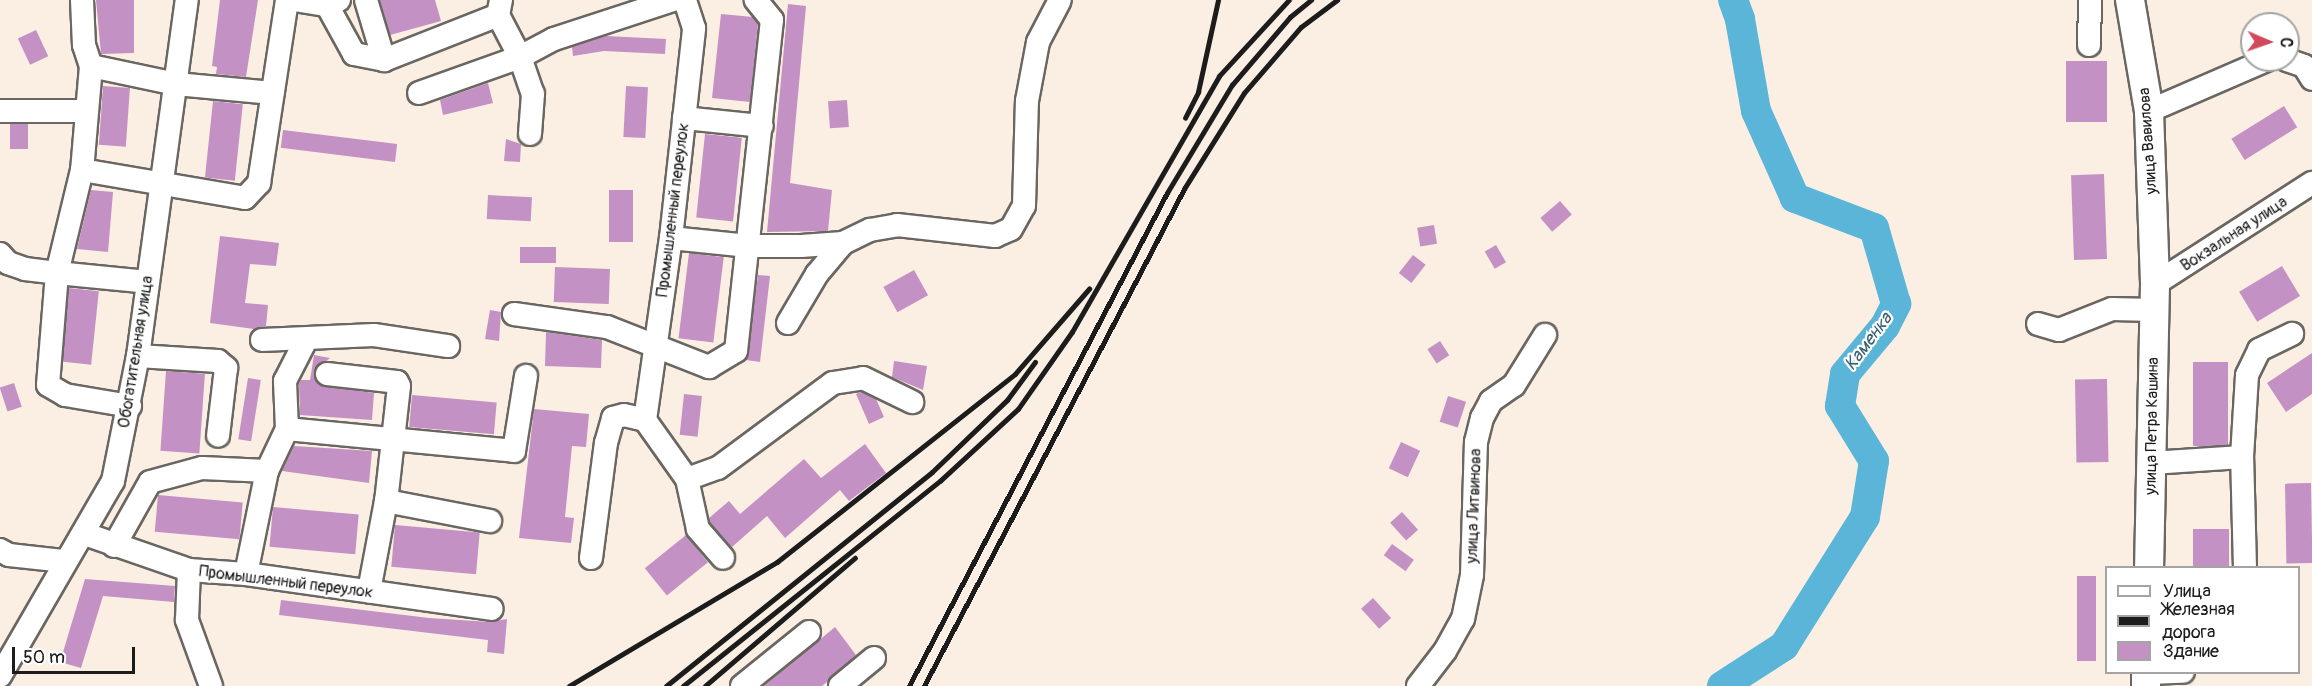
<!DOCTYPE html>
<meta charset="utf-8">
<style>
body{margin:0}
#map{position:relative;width:2312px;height:686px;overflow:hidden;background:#faefe2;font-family:Pangolin,sans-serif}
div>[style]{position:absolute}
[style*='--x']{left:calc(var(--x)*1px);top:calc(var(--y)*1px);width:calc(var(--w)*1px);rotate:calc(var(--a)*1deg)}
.river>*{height:30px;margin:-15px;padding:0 15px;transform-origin:15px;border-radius:15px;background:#5bb5d9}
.building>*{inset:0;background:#c491c4;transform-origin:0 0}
.roads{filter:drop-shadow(2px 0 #6a6661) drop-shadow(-2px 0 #6a6661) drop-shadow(0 2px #6a6661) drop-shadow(0 -2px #6a6661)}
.minor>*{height:22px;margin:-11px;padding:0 11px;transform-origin:11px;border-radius:11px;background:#fff}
.major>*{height:28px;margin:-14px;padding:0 14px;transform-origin:14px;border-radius:14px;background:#fff}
.rail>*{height:4.5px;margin:-2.25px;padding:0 2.25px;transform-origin:2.25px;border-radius:2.25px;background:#1c1c1c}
span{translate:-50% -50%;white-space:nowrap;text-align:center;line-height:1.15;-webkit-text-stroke:4.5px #fff;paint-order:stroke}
.street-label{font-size:16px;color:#1c1c1c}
.water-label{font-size:18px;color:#386171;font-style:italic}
.legend{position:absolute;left:2105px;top:566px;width:195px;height:108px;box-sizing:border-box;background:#fff;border:2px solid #a4a4a4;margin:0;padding:8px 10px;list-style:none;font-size:18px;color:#1c1c1c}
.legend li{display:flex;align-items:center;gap:12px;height:30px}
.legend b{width:30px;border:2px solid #a4a4a4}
.north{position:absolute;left:2240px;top:12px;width:60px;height:60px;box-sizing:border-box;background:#fff;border:2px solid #a4a4a4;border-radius:50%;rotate:92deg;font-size:16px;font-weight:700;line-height:24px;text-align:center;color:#1c1c1c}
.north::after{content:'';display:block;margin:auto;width:21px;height:27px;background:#d1495b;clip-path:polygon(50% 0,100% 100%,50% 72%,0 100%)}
.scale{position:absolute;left:12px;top:647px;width:123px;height:27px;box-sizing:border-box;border:3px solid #1c1c1c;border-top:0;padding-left:8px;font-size:18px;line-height:21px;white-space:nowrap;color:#1c1c1c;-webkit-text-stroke:4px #fff;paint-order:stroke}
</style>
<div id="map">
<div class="river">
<div style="--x:1722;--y:686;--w:74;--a:-32.8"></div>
<div style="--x:1784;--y:646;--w:152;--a:-57.9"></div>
<div style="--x:1865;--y:517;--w:57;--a:-80.9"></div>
<div style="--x:1874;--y:461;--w:65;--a:-121.7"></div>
<div style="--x:1840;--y:406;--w:32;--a:-81"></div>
<div style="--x:1845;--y:374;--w:62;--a:-50.2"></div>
<div style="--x:1885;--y:326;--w:25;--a:-63"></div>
<div style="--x:1896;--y:304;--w:79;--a:-106.1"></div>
<div style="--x:1874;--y:228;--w:85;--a:-159.2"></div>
<div style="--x:1795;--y:198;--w:95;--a:-114.1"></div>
<div style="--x:1756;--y:111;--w:93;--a:-99.9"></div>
<div style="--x:1740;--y:19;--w:20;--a:-110"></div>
</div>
<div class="building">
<div style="clip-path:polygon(96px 0,134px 0,134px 53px,101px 54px)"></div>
<div style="clip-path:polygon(220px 0,258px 0,246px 77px,216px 74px,217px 67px,212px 66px)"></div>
<div style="clip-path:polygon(380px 0,435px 0,441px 21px,390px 35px)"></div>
<div style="clip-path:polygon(788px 4px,806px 6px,790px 183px,832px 190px,828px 231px,767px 232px)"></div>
<div style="clip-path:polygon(721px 14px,753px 17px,758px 24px,750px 102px,712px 98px)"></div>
<div style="left:36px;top:30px;width:29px;height:20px;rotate:65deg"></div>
<div style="clip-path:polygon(606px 36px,666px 39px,665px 54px,604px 51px,573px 56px,572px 47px)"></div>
<div style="left:2066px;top:61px;width:41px;height:61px"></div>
<div style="clip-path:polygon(488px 83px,493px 103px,443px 115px,440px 100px)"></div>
<div style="left:103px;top:86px;width:27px;height:59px;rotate:4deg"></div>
<div style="left:626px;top:86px;width:22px;height:51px;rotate:3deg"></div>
<div style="left:847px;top:100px;width:27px;height:19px;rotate:86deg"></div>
<div style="left:213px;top:101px;width:30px;height:77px;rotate:6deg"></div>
<div style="left:2284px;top:106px;width:25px;height:62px;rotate:58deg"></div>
<div style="left:10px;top:124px;width:18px;height:25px"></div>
<div style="left:283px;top:130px;width:115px;height:18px;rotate:7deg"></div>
<div style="left:705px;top:134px;width:37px;height:84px;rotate:6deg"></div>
<div style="clip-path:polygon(506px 139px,521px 144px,520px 162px,504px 161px)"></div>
<div style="left:2104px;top:174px;width:85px;height:33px;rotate:88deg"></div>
<div style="clip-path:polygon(91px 190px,113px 192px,108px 252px,77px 249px)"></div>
<div style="left:609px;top:190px;width:24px;height:52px"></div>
<div style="left:488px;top:195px;width:44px;height:24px;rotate:3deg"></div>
<div style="left:1560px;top:201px;width:18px;height:26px;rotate:49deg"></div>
<div style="left:1434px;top:225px;width:19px;height:17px;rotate:81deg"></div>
<div style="clip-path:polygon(220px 236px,279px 243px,276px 266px,250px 264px,245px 303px,268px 305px,266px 326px,254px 329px,210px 323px)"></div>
<div style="left:1496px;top:245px;width:20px;height:13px;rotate:60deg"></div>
<div style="left:520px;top:247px;width:36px;height:16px"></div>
<div style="left:689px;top:253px;width:35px;height:86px;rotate:7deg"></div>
<div style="left:1413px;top:255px;width:16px;height:23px;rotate:38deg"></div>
<div style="left:2282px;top:266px;width:35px;height:50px;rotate:59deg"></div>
<div style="left:555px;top:267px;width:55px;height:35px;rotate:2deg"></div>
<div style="left:914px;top:270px;width:29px;height:35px;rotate:61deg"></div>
<div style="clip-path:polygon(758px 275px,770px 276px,760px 362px,746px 360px)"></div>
<div style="left:69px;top:288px;width:30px;height:74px;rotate:6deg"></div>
<div style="clip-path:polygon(490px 310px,501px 312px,499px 341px,485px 339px)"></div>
<div style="clip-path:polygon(546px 332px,602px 340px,601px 368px,545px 366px)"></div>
<div style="left:1440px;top:341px;width:17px;height:15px;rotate:57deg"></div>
<div style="clip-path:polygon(2312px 353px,2312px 394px,2286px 412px,2267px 383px)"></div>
<div style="clip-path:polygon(314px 355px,330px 358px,314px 372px,319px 385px,374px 393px,372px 420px,300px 415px,299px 384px,301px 380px,310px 380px)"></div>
<div style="clip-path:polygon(894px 361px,927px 366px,923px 390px,892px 377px)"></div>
<div style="left:2193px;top:362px;width:35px;height:84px"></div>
<div style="left:166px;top:371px;width:39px;height:80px;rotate:4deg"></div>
<div style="left:248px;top:378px;width:13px;height:62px;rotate:9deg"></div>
<div style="left:2107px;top:379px;width:83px;height:32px;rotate:89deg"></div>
<div style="left:14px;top:383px;width:25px;height:15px;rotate:72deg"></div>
<div style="clip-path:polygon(861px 392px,876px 399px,884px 417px,869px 424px,856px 394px)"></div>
<div style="left:684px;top:394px;width:18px;height:41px;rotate:6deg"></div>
<div style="left:412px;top:395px;width:85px;height:32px;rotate:5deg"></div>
<div style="left:1448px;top:396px;width:19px;height:27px;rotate:18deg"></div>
<div style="clip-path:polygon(534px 409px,589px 414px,586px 447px,572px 446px,565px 517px,574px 518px,571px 543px,519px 538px)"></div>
<div style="left:1401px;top:442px;width:21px;height:29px;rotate:25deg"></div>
<div style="clip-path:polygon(865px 444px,886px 473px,849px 501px,840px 490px,785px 538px,767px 516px,732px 547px,710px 523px,709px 518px,729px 501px,740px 514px,804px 459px,821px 478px)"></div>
<div style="clip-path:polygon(294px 446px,372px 451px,369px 483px,282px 471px)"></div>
<div style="left:2311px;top:483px;width:80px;height:26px;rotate:89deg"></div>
<div style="left:158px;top:495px;width:85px;height:37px;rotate:5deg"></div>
<div style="left:273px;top:507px;width:86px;height:40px;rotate:5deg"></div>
<div style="left:1402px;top:512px;width:24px;height:16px;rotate:48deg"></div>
<div style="left:395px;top:525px;width:85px;height:42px;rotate:5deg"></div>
<div style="left:2193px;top:529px;width:36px;height:38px"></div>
<div style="left:686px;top:535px;width:35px;height:53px;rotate:51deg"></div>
<div style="left:1392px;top:544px;width:27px;height:14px;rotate:36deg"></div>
<div style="left:2077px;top:576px;width:19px;height:85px"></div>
<div style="clip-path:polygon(85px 579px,175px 586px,174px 602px,103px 596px,81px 668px,60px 662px)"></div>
<div style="left:1373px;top:598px;width:27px;height:16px;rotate:48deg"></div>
<div style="clip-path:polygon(281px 600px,429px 618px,490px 622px,507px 619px,504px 654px,487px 652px,488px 640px,279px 615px)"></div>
<div style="clip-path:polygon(835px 627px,856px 655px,827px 682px,822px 686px,764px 686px)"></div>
</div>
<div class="roads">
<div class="minor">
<div style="--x:82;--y:0;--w:45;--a:87.5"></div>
<div style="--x:84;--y:45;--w:22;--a:72"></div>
<div style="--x:91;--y:66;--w:104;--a:94.9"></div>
<div style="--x:82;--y:170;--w:106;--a:103.6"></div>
<div style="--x:57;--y:273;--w:91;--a:5.6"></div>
<div style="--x:294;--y:0;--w:33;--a:9"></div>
<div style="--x:327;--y:5;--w:13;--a:-23"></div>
<div style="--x:366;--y:0;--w:63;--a:73.3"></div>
<div style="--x:384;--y:60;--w:123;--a:-21.5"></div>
<div style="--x:501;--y:0;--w:15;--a:101"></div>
<div style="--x:498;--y:15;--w:47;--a:62.4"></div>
<div style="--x:520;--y:57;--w:38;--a:-28"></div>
<div style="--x:554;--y:39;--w:125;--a:-18.1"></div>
<div style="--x:327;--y:5;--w:56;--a:61.1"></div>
<div style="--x:354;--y:54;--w:31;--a:11"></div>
<div style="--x:2089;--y:45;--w:45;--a:-88.7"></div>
<div style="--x:2287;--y:60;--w:18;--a:19"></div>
<div style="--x:2304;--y:66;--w:15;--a:58"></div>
<div style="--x:91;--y:66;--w:87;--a:12"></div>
<div style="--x:176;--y:84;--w:97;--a:5.3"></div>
<div style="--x:419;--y:93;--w:107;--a:-19.6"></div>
<div style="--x:520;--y:57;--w:39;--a:71"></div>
<div style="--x:533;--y:94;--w:40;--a:94.3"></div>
<div style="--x:0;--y:111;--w:86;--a:0"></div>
<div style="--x:2149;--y:111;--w:129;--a:-23.4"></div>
<div style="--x:684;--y:118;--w:78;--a:5.9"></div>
<div style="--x:82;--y:170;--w:165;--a:9.7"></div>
<div style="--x:245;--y:198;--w:21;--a:-47"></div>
<div style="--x:259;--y:183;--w:185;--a:-81.3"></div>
<div style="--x:671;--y:238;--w:78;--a:5.9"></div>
<div style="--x:749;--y:246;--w:52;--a:0"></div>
<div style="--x:801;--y:246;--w:42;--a:-4.1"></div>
<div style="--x:843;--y:243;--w:30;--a:-26"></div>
<div style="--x:870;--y:230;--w:27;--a:-10"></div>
<div style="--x:897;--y:225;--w:99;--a:6.4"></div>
<div style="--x:995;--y:236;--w:17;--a:-24"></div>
<div style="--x:1011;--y:229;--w:26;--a:-61"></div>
<div style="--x:1024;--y:206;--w:105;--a:-88.4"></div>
<div style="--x:1027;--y:101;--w:60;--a:-79.4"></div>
<div style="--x:1038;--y:42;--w:47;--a:-62.4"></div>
<div style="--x:0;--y:254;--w:12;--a:48"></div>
<div style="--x:8;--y:263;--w:18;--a:19"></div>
<div style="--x:25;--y:269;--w:32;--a:7"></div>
<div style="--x:57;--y:273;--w:112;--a:94.6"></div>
<div style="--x:48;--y:385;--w:20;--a:30"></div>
<div style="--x:65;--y:395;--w:66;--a:9.6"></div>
<div style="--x:2155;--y:284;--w:187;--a:-32.8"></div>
<div style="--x:514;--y:314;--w:94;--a:8"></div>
<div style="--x:607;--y:327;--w:110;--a:21.4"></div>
<div style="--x:709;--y:367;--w:31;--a:-31"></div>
<div style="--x:736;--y:351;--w:333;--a:-83.8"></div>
<div style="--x:772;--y:20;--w:26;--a:-129"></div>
<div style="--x:788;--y:323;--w:57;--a:-59.4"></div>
<div style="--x:817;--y:274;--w:40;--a:-50"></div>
<div style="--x:2038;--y:324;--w:22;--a:16"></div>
<div style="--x:2059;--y:330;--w:57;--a:-21.6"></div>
<div style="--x:2112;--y:309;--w:42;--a:1.4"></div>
<div style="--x:262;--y:340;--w:112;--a:-2.6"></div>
<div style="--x:374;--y:335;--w:75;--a:8.5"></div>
<div style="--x:138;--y:356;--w:80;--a:3.6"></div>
<div style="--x:218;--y:361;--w:11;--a:41"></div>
<div style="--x:226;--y:368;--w:68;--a:96.7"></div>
<div style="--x:327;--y:374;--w:70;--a:6.5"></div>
<div style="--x:397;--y:382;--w:4;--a:63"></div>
<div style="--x:399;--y:386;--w:116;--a:96.4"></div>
<div style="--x:386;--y:501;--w:92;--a:100.7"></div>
<div style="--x:645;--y:420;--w:184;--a:-81.9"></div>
<div style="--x:671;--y:238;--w:211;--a:-83.7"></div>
<div style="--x:694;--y:28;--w:29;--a:-108"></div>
<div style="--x:287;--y:429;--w:228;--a:5.5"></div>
<div style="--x:514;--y:451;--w:76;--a:-80.9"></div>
<div style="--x:2151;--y:463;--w:91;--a:-3.8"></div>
<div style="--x:687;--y:479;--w:51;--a:77.6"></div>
<div style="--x:698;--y:529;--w:38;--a:49"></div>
<div style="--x:386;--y:501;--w:106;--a:10.9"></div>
<div style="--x:85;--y:534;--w:110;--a:19.1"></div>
<div style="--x:189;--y:570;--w:57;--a:4"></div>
<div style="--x:246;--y:574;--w:248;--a:8.1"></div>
<div style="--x:114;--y:546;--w:73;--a:-60.6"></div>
<div style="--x:150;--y:482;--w:54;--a:-15.1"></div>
<div style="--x:202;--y:468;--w:65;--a:2.6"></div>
<div style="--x:0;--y:550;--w:10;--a:29"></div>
<div style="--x:9;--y:555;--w:54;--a:6.3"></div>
<div style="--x:591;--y:558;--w:116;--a:-82.6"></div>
<div style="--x:606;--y:443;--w:26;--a:-74"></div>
<div style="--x:613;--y:418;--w:11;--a:-15"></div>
<div style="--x:624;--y:415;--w:22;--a:13"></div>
<div style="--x:645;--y:420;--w:72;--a:54.6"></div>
<div style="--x:687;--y:479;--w:33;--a:-20"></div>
<div style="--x:718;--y:468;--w:143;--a:-36.5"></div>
<div style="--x:833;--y:383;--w:30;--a:-9"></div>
<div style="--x:863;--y:378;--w:55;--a:26.1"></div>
<div style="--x:2245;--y:568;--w:111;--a:-91.5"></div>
<div style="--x:2242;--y:457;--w:82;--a:-86.5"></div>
<div style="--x:2247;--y:375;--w:28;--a:-64"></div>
<div style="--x:2259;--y:350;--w:37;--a:-26"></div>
<div style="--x:189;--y:570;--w:50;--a:92.3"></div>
<div style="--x:187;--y:620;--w:70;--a:70"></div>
<div style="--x:246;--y:574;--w:105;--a:-78.5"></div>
<div style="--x:267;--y:471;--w:47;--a:-64.5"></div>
<div style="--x:287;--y:429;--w:48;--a:-92.4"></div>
<div style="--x:285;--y:381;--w:46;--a:-62.9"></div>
<div style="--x:2146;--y:673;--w:37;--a:-2"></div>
<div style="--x:0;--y:676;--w:225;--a:-59.9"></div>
<div style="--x:113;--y:481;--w:127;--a:-78.7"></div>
<div style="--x:138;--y:356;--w:359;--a:-82.2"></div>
<div style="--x:742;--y:686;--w:86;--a:-38.9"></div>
<div style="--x:840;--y:686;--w:44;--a:-39.5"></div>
<div style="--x:1418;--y:686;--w:44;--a:-52.4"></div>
<div style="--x:1445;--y:651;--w:37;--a:-61"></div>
<div style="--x:1463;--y:619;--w:45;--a:-78.4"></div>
<div style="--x:1472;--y:575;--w:133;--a:-88.3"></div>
<div style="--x:1476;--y:442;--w:25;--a:-76"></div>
<div style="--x:1482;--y:418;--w:19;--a:-62"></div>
<div style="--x:1491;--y:401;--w:28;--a:-35"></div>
<div style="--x:1514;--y:385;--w:59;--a:-58.2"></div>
</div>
<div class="major">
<div style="--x:2130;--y:0;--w:113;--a:80.3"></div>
<div style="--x:2149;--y:111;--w:173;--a:88"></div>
<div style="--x:2155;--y:284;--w:284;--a:91.2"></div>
<div style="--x:2146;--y:686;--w:14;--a:-90"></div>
</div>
</div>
<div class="rail">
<div style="--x:1185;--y:118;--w:29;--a:-63"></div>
<div style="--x:1198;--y:92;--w:94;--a:-77.7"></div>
<div style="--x:569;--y:686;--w:242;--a:-30.8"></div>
<div style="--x:777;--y:562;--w:303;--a:-38.3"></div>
<div style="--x:1015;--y:374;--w:113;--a:-49"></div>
<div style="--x:666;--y:686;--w:341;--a:-38.8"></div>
<div style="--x:932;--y:472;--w:104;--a:-43.8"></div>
<div style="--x:1007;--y:400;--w:47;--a:-53.6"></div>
<div style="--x:683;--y:686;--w:329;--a:-38.6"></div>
<div style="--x:940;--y:481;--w:106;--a:-42.7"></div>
<div style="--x:1018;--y:409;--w:94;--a:-55"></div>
<div style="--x:1072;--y:332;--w:295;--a:-60.1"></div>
<div style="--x:1219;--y:76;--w:103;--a:-47.4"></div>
<div style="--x:705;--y:686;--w:197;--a:-40.5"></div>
<div style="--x:909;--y:686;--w:556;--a:-62.38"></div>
<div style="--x:1167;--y:193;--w:126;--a:-59"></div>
<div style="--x:1232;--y:85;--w:89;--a:-49.5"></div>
<div style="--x:1290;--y:17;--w:27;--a:-39"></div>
<div style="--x:924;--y:686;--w:561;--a:-62.38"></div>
<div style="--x:1184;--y:189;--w:113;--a:-58"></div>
<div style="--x:1244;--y:93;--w:87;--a:-49.2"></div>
<div style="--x:1301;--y:27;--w:45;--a:-36.9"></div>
</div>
<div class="street-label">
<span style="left:2148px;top:141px;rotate:-94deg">улица Вавилова</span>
<span style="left:673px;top:210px;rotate:-83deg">Промышленный переулок</span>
<span style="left:2234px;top:234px;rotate:-33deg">Вокзальная улица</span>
<span style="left:136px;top:352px;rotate:-81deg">Обогатительная улица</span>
<span style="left:2152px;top:426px;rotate:-89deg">улица Петра Кашина</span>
<span style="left:1474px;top:506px;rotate:-88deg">улица Литвинова</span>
<span style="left:286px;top:582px;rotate:7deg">Промышленный переулок</span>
</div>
<div class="water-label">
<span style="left:1869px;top:342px;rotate:-53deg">Каменка</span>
</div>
<ul class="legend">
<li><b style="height:8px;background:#fff"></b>Улица</li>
<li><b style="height:8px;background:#1c1c1c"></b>Железная дорога</li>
<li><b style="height:16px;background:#c491c4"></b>Здание</li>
</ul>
<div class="north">С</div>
<div class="scale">50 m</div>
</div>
